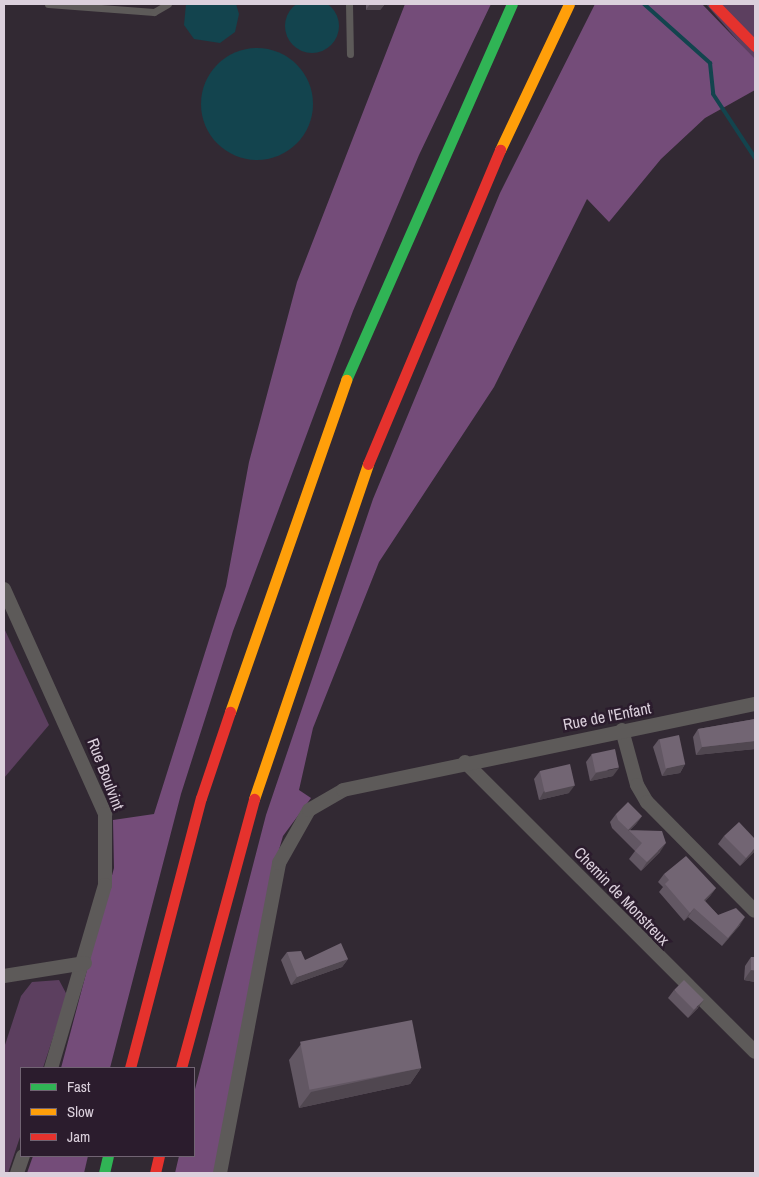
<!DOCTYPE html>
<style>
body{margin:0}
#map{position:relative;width:759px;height:1177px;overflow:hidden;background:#322933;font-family:"Archivo Narrow",sans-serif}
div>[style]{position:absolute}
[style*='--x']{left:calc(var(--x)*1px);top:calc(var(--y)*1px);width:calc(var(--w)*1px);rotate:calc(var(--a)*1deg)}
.green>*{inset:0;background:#5c3f5f}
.forest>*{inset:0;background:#744c79}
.water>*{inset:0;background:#13444e}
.round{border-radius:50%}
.stream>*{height:4px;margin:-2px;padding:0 2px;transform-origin:2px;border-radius:2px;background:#13444e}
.lane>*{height:7px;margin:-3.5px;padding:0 3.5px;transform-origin:3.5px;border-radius:3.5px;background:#5d5a59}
.street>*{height:14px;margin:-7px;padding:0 7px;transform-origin:7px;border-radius:7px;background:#5d5a59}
.fast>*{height:11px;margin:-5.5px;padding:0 5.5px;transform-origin:5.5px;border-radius:5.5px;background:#30b455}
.slow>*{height:11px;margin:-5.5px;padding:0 5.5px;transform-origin:5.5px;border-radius:5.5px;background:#ff9f0a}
.jam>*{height:11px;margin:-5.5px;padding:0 5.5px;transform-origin:5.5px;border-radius:5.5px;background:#e5322d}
.wall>*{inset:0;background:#625763}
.shaded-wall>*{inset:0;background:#504750}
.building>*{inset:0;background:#726573;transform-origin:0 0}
span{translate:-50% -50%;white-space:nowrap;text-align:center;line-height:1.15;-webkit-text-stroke:5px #2b1c2d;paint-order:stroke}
.street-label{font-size:16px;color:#dbd0dc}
.frame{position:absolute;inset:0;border:5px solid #dbd0dc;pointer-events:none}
.legend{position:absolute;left:20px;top:1067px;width:175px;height:90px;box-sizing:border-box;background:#2b1c2d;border:1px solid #716473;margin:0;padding:6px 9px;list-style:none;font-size:15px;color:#dbd0dc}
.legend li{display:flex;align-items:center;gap:10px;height:25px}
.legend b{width:25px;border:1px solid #716473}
</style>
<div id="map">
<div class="green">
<div style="clip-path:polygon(706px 4px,755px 4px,755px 61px)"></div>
<div style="clip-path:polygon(4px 628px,49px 725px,4px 778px)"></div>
<div style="clip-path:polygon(59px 980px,67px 995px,43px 1068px,21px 1068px,21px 1134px,8px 1173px,4px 1173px,4px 1048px,21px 996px,32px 982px)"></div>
</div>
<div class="forest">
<div style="clip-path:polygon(405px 4px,491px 4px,419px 155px,353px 311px,233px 631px,181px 794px,110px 1068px,61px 1068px,114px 868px,113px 820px,154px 814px,226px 586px,249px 462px,297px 282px)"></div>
<div style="clip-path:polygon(595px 4px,702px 4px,755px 59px,755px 90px,705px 118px,661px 159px,609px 222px,587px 199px,494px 387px,379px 562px,313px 728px,299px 790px,311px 798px,283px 836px,273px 870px,216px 1173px,175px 1173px,179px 1156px,194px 1156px,194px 1093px,266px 815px,373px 499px,500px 193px)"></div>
<div style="clip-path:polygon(33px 1156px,88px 1156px,84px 1173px,27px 1173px)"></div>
</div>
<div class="water">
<div class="round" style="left:285px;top:-1px;width:54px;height:54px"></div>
<div style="clip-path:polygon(186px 4px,236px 4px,239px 14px,235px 32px,220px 43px,194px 39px,184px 25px)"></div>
<div class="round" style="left:201px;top:48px;width:112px;height:112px"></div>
</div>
<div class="stream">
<div style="--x:644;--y:4;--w:89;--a:41.8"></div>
<div style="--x:710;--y:63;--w:31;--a:84"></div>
<div style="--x:713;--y:94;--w:77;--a:56.7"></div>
</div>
<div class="lane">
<div style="--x:48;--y:4;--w:106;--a:4.3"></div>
<div style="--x:154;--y:12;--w:16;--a:-30"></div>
<div style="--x:349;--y:4;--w:50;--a:88.9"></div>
</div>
<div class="street">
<div style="--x:4;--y:589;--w:247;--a:65.8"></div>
<div style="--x:105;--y:814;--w:71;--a:90"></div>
<div style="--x:105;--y:885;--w:191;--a:106.4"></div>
<div style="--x:622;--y:730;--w:57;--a:74.7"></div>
<div style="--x:637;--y:785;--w:20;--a:60"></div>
<div style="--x:647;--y:802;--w:153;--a:45.3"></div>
<div style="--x:465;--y:762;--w:410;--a:45"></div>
<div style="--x:4;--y:976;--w:82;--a:-9.1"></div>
<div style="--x:17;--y:1173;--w:18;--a:-71"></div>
<div style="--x:220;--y:1173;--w:316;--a:-79.2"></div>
<div style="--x:279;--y:863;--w:61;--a:-60.5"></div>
<div style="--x:309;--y:810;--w:39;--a:-30"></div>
<div style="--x:343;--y:790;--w:421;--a:-11.8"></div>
</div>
<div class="fast">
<div style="--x:346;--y:380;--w:411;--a:-66.2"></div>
<div style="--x:104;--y:1173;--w:17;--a:-77"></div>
</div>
<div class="slow">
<div style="--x:500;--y:150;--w:161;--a:-64.7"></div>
<div style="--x:230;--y:712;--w:352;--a:-70.7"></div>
<div style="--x:254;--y:799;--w:354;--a:-71.2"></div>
</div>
<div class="jam">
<div style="--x:714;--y:4;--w:59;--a:45.7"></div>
<div style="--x:368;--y:464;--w:341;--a:-67.2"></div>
<div style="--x:130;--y:1068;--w:279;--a:-75.3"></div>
<div style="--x:201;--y:798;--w:91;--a:-71.4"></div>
<div style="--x:181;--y:1068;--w:279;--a:-74.8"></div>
<div style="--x:155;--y:1173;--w:17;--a:-77"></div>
</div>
<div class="wall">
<div style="clip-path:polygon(366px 4px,385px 4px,380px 10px,366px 10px)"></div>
<div style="clip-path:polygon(755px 719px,755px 749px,696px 755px,693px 737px,698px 729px)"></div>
<div style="clip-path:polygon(659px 739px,685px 764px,680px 773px,662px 776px,653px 747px)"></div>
<div style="clip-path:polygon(592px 754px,613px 776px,590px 781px,586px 762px)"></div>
<div style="clip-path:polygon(540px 771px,569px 793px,539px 800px,534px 779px)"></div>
<div style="clip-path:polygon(616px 814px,642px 816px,636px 824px,630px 830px,660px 852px,641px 871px,629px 859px,635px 851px,612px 828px,610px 822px)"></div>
<div style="clip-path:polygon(724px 836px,754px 852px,740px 866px,718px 844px)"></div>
<div style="clip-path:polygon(664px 874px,716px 888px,710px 896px,705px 901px,718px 915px,740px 925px,722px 946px,688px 917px,684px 921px,659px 892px,663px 887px,658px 882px)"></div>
<div style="clip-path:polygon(287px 952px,305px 960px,348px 959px,342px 967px,291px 985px,281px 960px)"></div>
<div style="clip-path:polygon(751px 957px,755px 957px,755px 982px,744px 980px,745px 966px)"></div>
<div style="clip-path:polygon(674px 990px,698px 1008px,688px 1018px,668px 998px)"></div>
<div style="clip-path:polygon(301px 1044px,421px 1068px,410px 1084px,299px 1108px,289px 1060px)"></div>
</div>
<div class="shaded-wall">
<div style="clip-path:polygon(370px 4px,385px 4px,380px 10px,366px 10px)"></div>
<div style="clip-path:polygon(755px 741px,755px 749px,696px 755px,702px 747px)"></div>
<div style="clip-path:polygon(685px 764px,680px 773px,662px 776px,667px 768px)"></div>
<div style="clip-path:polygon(619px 768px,613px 776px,590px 781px,596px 773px)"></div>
<div style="clip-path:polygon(575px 785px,569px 793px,539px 800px,544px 791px)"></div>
<div style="clip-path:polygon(642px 816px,636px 824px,629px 831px,628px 830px)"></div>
<div style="clip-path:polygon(666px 843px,660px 852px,641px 871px,647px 862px)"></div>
<div style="clip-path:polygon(755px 848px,754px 852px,740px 866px,746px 858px)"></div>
<div style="clip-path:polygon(716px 888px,710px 896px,699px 908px,704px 900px)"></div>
<div style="clip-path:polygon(694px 908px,688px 917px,684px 921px,690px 913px)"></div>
<div style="clip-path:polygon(745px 917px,740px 925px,722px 946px,728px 938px)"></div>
<div style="clip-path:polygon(348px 959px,342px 967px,291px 985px,297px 977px)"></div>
<div style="clip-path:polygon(751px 970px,755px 971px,755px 982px,744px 980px)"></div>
<div style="clip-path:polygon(704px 1000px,698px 1008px,688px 1018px,694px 1010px)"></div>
<div style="clip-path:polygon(421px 1068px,410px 1084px,299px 1108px,311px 1092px)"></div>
</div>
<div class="building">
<div style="clip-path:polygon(755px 719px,755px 741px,702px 747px,698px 729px)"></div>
<div style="left:679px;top:735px;width:30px;height:20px;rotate:78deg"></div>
<div style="left:615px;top:749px;width:19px;height:24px;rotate:78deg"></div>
<div style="left:570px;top:764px;width:22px;height:31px;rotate:77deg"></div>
<div style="clip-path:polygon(628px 802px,642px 816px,628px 830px,662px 831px,666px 843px,647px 862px,635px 851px,642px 843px,618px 820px,616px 814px)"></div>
<div style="clip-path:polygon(739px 822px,755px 839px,755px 848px,746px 858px,724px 836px)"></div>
<div style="clip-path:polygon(686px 856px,716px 888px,704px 900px,718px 915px,736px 908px,745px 917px,728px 938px,694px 908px,690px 913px,665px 884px,669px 880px,664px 874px)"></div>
<div style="clip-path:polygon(341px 943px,348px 959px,297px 977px,287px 952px,301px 951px,305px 960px)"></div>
<div style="left:751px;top:957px;width:4px;height:13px"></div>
<div style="left:684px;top:980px;width:28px;height:14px;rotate:45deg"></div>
<div style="left:412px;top:1020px;width:49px;height:114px;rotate:79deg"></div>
</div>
<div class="street-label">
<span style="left:607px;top:716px;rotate:-11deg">Rue de l'Enfant</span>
<span style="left:106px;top:774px;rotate:69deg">Rue Boulvint</span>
<span style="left:622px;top:896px;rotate:46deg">Chemin de Monstreux</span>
</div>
<div class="frame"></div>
<ul class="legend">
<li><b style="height:6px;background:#30b455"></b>Fast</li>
<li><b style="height:6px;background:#ff9f0a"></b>Slow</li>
<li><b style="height:6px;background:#e5322d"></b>Jam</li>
</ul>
</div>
